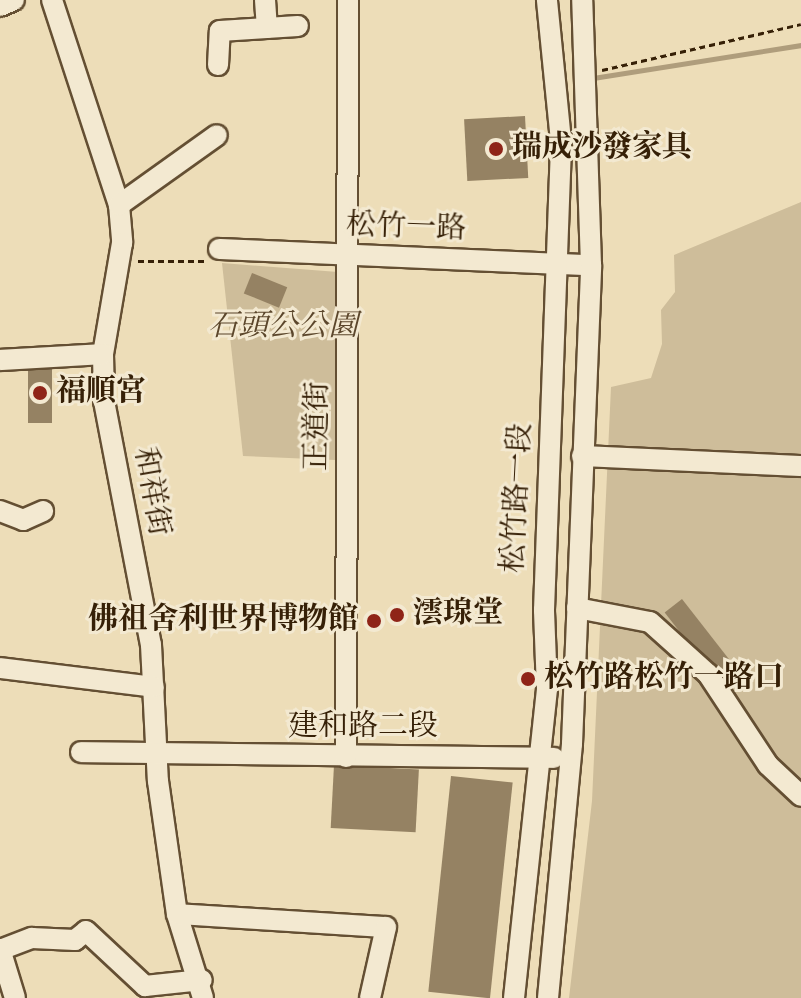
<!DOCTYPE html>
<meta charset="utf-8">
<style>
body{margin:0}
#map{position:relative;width:801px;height:998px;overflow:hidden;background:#edddb8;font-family:"Sorts Mill Goudy","Noto Serif TC",serif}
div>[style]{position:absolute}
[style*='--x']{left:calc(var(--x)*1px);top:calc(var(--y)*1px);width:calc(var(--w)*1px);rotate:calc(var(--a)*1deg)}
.green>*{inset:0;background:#cebd9a}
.stream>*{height:5px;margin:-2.5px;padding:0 2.5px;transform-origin:2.5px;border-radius:2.5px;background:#af9d7c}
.building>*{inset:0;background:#958263;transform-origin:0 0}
.path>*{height:3px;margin-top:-1.5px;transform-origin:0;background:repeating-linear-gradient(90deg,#362007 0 6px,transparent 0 10px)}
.roads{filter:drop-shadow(2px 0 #644f33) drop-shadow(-2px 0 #644f33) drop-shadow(0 2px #644f33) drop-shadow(0 -2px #644f33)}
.minor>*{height:20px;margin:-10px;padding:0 10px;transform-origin:10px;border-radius:10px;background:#f3e9d1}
.dots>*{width:22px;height:22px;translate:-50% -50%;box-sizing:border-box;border:4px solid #f3e9d1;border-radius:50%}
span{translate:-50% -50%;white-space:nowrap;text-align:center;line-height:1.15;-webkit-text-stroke:6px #f3e9d1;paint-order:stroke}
.poi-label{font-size:30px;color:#362007;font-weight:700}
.left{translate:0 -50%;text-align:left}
.right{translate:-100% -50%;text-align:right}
.street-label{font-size:30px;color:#362007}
.park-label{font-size:30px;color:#5c472c;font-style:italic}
</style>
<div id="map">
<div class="green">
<div style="clip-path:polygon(801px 202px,801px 998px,569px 998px,592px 801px,611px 387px,651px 378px,662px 344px,661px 310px,675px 292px,674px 255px)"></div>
<div style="clip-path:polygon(222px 263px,338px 272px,335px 460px,243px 456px)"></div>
</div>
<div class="stream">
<div style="--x:593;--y:78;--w:211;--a:-9"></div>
</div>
<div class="building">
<div style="left:525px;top:116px;width:62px;height:61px;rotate:87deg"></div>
<div style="left:252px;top:273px;width:38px;height:22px;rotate:22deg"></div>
<div style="left:28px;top:363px;width:24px;height:60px"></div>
<div style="left:682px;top:599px;width:90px;height:22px;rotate:52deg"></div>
<div style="left:334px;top:765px;width:85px;height:63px;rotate:3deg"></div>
<div style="left:451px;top:776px;width:62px;height:217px;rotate:6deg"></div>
</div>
<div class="path">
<div style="--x:602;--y:70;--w:204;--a:-13"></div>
<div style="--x:138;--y:261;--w:68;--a:0"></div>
</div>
<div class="roads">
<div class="minor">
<div style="--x:52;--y:0;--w:216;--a:71.9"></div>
<div style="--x:119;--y:205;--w:38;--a:85"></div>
<div style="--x:122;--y:243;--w:113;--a:99.7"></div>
<div style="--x:103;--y:354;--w:47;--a:88.8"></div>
<div style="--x:104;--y:401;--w:248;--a:79.1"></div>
<div style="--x:151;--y:645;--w:136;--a:87.1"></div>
<div style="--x:158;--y:781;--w:134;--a:81.9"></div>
<div style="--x:177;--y:914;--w:88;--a:72.8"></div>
<div style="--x:265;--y:0;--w:28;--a:86"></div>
<div style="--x:0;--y:6;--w:15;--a:-23"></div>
<div style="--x:218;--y:65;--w:34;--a:-87"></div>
<div style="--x:220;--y:31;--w:78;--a:-3.7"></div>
<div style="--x:119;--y:205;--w:120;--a:-35.5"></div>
<div style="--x:219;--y:249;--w:372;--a:2.5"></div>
<div style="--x:0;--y:360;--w:103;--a:-3.3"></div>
<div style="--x:582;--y:456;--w:219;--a:2.6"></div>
<div style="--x:0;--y:511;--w:25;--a:21"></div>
<div style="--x:23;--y:520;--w:22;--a:-24"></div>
<div style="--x:577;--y:608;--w:74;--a:10.9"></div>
<div style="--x:650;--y:622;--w:78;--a:41.9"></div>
<div style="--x:708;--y:674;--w:109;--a:56.6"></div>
<div style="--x:768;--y:765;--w:45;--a:43.2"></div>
<div style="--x:0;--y:668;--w:155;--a:7"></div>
<div style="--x:81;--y:752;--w:473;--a:0.7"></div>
<div style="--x:346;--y:757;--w:757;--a:-89.85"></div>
<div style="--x:177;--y:914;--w:209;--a:3.6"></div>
<div style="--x:386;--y:927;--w:73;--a:102.7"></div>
<div style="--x:0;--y:949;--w:51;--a:73"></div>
<div style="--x:0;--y:950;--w:34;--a:-21"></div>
<div style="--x:32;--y:938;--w:43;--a:2.7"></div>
<div style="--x:75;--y:940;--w:14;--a:-39"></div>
<div style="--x:86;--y:931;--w:81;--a:43"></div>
<div style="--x:145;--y:986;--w:57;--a:-6"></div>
<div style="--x:514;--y:998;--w:311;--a:-83.9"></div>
<div style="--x:547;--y:689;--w:79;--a:-92.2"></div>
<div style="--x:544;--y:610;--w:469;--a:-87.9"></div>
<div style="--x:561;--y:141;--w:142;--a:-95.7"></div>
<div style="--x:548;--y:998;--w:255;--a:-84.6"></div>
<div style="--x:572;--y:744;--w:479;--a:-87.7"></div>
<div style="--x:591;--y:265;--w:265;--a:-91.9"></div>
</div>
</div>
<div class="dots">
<div style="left:496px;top:149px;background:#8f2418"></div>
<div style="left:40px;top:393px;background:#8f2418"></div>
<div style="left:397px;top:615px;background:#8f2418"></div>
<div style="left:374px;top:621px;background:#8f2418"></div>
<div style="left:528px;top:679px;background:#8f2418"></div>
</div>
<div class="poi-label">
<span class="left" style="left:512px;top:149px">瑞成沙發家具</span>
<span class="left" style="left:56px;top:393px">福順宮</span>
<span class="left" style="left:413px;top:615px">澐瑔堂</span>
<span class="right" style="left:358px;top:621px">佛祖舍利世界博物館</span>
<span class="left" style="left:544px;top:679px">松竹路松竹一路口</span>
</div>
<div class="street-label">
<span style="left:406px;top:229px;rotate:2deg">松竹一路</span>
<span style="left:319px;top:426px;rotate:-89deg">正道街</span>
<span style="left:150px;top:492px;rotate:80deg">和祥街</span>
<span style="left:519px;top:498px;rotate:-87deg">松竹路一段</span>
<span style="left:363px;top:728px">建和路二段</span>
</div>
<div class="park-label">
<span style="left:283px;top:328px">石頭公公園</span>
</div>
</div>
